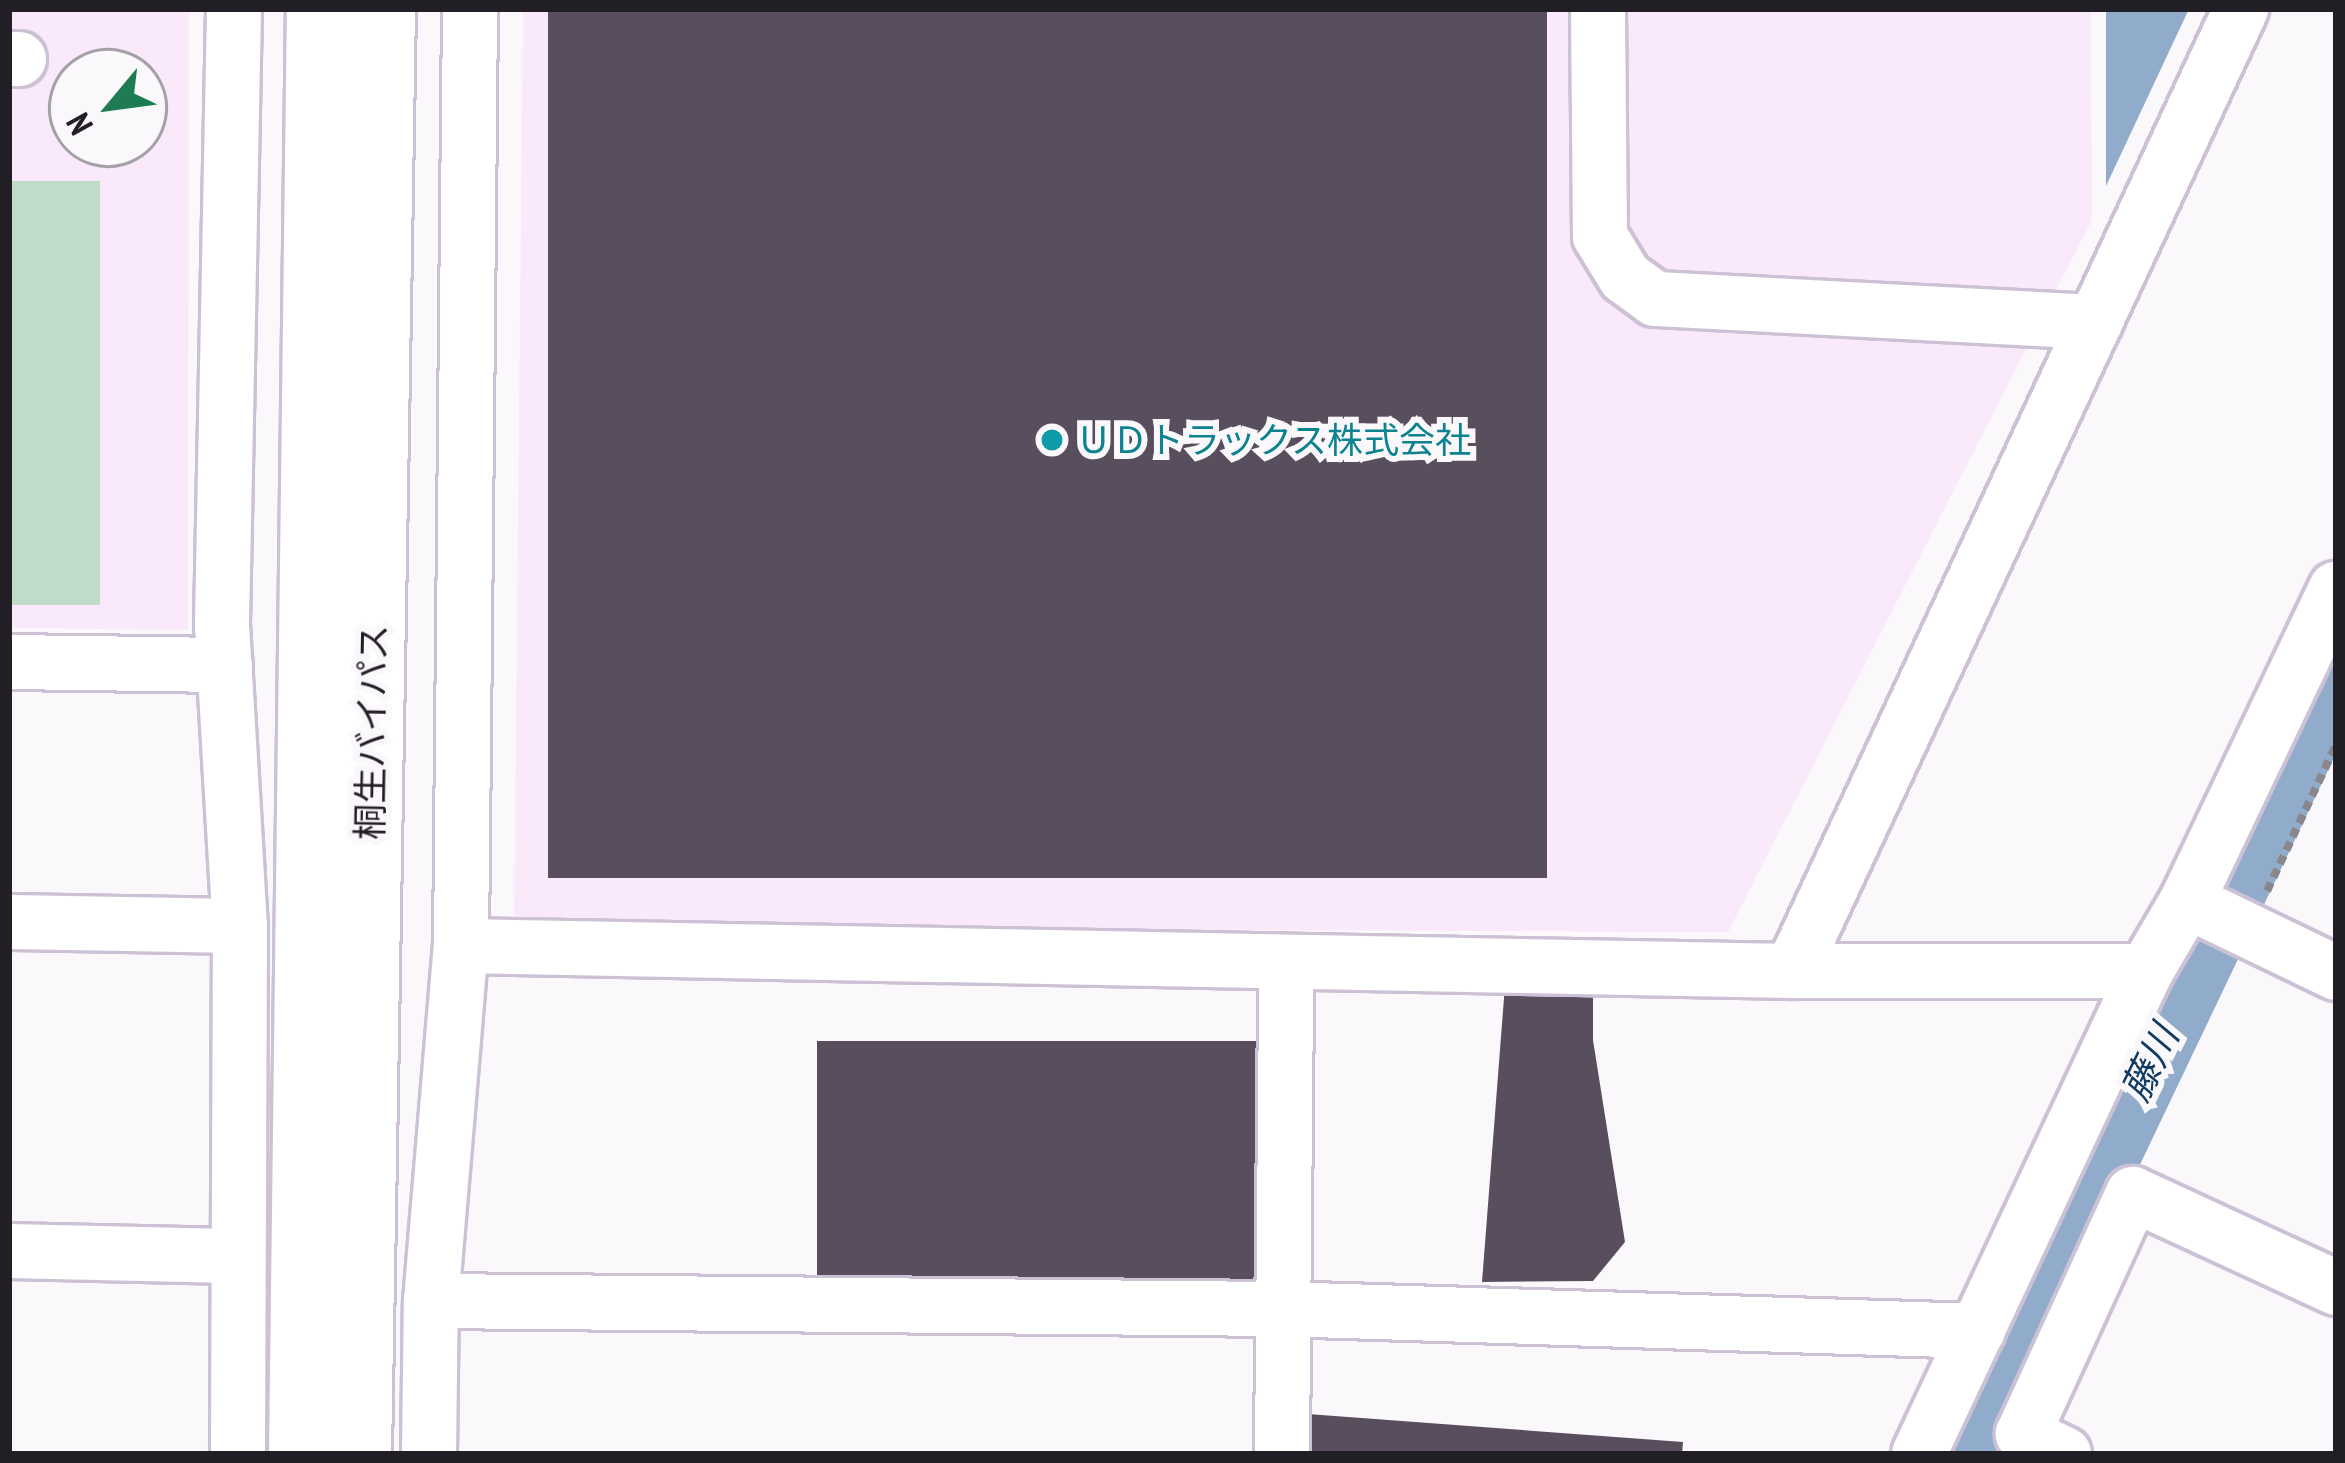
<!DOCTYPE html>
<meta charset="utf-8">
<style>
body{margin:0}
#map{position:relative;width:2345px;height:1463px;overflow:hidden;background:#fbf8fc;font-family:"PT Sans Narrow","Noto Sans JP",sans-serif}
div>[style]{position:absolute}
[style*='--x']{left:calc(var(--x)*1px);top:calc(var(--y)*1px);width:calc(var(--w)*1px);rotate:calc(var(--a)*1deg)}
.industrial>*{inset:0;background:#fae9fb}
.green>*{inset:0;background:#c0dbc7;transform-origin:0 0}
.water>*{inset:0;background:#91accb}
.river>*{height:69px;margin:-34.5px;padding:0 34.5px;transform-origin:34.5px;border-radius:34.5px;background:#91accb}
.building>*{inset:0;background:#584e5e;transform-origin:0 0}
.path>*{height:8px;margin-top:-4px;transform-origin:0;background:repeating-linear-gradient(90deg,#89868c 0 9px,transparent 0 15px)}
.roads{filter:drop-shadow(3px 0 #cdc1d5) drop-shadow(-3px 0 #cdc1d5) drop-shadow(0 3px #cdc1d5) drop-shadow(0 -3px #cdc1d5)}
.minor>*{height:54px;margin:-27px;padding:0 27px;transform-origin:27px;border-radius:27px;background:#fff}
.highway>*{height:66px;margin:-33px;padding:0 33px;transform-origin:33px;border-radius:33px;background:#fff}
.dots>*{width:33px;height:33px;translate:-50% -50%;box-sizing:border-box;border:6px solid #fbf8fc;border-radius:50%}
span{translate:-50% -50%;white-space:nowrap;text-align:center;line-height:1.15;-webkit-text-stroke:12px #fbf8fc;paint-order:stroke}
.culture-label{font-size:36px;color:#0d838f}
.left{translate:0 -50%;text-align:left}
.street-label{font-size:36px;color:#221e25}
.water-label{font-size:39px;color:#123b63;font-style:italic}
.frame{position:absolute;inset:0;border:12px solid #221e25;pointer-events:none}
.north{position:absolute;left:48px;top:48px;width:120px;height:120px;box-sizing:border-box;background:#fbf8fc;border:3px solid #a4a1a6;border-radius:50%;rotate:241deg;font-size:33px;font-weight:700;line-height:48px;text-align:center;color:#221e25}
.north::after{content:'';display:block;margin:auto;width:42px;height:54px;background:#1e7c52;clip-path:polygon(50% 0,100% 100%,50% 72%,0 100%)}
</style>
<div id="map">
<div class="industrial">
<div style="clip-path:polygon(evenodd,9px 9px,189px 9px,188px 630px,9px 628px,9px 9px,72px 72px,144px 72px,144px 144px,72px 144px,72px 72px)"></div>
<div style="clip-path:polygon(523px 9px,2091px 9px,2092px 220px,1728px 932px,514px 927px)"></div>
</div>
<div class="green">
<div style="left:9px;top:181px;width:91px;height:424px"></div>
</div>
<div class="water">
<div style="clip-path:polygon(2106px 9px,2189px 9px,2106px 186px)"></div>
</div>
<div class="river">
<div style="--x:1963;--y:1454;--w:866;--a:-64.5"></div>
</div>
<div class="building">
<div style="left:548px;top:9px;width:999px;height:869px"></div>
<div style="clip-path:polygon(1505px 985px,1593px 989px,1593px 1040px,1625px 1242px,1593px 1281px,1482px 1282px)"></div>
<div style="left:817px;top:1041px;width:443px;height:245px"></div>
<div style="clip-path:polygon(1281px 1412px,1683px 1442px,1682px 1454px,1282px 1454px)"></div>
</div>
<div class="path">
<div style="--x:2267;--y:891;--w:161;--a:-64.7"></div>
</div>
<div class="roads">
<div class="minor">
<div style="--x:234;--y:9;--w:616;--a:91.12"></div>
<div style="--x:222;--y:625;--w:302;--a:86.6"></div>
<div style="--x:240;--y:926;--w:528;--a:90.22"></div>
<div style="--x:1598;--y:9;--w:227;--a:89.5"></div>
<div style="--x:1600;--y:236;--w:48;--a:58.6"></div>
<div style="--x:1625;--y:277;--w:37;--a:36"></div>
<div style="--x:1655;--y:299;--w:441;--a:3"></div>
<div style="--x:9;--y:59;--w:10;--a:0"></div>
<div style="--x:9;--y:662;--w:216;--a:0.8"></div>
<div style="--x:2187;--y:901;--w:165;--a:25.8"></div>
<div style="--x:9;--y:922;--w:231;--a:1"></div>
<div style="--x:461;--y:946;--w:1331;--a:1.08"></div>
<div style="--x:1792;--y:971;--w:354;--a:0"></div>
<div style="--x:1792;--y:971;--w:1062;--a:-64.98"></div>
<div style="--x:9;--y:1251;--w:228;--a:1.3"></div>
<div style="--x:431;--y:1301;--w:850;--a:0.54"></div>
<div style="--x:1281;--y:1309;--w:697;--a:1.81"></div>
<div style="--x:429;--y:1454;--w:153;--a:-89.3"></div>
<div style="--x:431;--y:1301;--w:356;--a:-85.2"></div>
<div style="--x:461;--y:946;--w:937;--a:-89.45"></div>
<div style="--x:1282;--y:1454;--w:491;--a:-89.5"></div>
<div style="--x:1919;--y:1454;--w:534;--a:-64.83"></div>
<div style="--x:2146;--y:971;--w:81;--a:-59.6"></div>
<div style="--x:2187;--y:901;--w:346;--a:-64.5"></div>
<div style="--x:2064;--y:1454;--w:46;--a:-154"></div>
<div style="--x:2023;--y:1434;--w:264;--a:-65.4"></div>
<div style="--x:2133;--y:1194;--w:224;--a:24.8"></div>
</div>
<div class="highway">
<div style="--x:302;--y:1454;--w:1445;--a:-89.29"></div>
<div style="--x:358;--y:1454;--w:1445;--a:-89.05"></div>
</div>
</div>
<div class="dots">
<div style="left:1052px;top:440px;background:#0f9aa8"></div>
</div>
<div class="culture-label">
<span class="left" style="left:1076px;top:440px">ＵＤトラックス株式会社</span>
</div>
<div class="street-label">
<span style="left:371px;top:732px;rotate:-89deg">桐生バイパス</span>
</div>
<div class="water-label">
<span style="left:2150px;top:1063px;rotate:-64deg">藤川</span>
</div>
<div class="frame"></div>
<div class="north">N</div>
</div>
